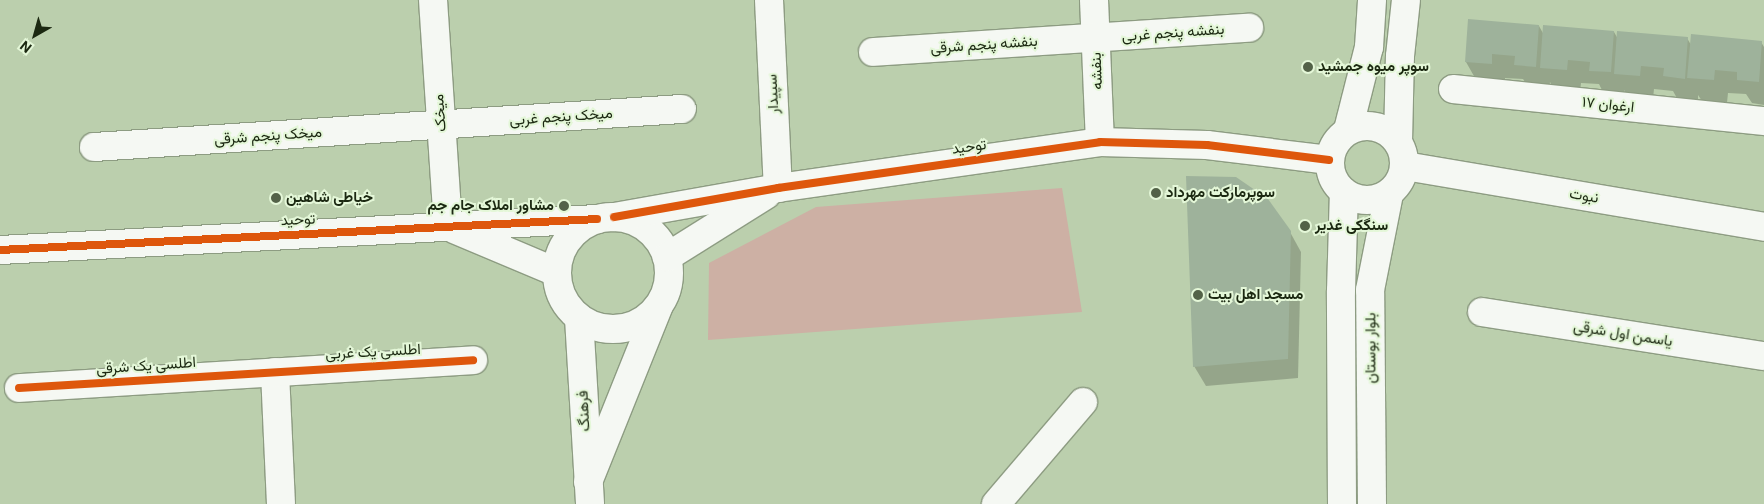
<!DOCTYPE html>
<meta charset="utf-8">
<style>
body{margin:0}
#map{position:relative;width:1764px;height:504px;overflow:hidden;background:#bbcfad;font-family:Roboto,Vazirmatn,sans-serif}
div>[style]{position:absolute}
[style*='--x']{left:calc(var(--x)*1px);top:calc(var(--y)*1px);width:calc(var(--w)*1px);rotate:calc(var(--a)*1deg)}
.green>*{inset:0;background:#cdb0a4}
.shadow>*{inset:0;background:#0003}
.building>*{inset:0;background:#9eb29b}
.roads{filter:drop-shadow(1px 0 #8d9c82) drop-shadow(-1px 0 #8d9c82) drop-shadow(0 1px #8d9c82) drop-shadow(0 -1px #8d9c82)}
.minor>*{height:28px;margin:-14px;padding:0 14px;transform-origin:14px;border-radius:14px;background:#f5f8f3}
.minor>.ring{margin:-14px;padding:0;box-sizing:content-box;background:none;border:28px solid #f5f8f3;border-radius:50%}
.major>*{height:28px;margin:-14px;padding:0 14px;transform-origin:14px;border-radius:14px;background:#f5f8f3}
.major>.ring{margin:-14px;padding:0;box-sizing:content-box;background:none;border:28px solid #f5f8f3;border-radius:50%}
.cycleway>*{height:8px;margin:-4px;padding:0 4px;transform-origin:4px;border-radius:4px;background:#de570c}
.dots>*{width:14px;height:14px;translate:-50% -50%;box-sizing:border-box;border:2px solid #e4f7d8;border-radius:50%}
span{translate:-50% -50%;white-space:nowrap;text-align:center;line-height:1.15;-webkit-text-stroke:4px #e4f7d8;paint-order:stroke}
.street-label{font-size:15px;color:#1b2811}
.poi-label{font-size:15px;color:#1b2811;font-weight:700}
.left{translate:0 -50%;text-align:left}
.right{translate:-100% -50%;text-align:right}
.north{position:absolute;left:10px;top:10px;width:50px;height:50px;-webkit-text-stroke:4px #e4f7d8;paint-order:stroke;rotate:218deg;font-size:14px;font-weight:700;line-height:20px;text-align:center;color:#1b2811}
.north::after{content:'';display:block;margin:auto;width:18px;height:22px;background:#1b2811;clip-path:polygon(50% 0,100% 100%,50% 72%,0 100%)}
</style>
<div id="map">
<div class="green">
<div style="clip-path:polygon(1062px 188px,1082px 312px,708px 340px,709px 263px,816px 207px)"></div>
</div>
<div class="shadow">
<div style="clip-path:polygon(1539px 26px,1544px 35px,1614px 32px,1618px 39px,1687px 38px,1691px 45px,1761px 42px,1764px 47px,1764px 105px,1752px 103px,1746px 94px,1728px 93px,1727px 103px,1702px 101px,1698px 95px,1698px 102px,1678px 100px,1673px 91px,1654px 89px,1653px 99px,1628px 97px,1624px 90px,1624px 95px,1604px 94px,1599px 84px,1581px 83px,1580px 93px,1555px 91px,1550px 82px,1549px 90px,1529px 88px,1523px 79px,1505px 78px,1505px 88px,1479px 85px,1466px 62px)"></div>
<div style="clip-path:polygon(1290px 232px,1301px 252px,1298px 378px,1206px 386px,1194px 366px)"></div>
</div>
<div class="building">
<div style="clip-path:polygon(1468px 19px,1539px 25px,1536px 67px,1514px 65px,1515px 56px,1492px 54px,1492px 64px,1465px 62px)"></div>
<div style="clip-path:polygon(1543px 25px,1614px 31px,1611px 72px,1589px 71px,1590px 62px,1568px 60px,1567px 70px,1540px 68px)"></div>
<div style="clip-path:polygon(1617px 31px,1688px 37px,1685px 79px,1663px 76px,1664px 68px,1641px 66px,1640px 76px,1614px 74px)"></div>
<div style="clip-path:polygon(1691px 34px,1762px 41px,1759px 82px,1737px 80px,1737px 72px,1715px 70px,1714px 80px,1687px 78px)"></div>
<div style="clip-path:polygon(1186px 176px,1236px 177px,1268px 199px,1291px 231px,1288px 359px,1193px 367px)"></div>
</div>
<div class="roads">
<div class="minor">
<div style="--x:433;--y:0;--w:226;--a:86.2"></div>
<div style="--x:769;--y:0;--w:188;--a:87.3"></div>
<div style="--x:1094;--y:0;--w:142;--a:87.6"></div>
<div style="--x:873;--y:52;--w:377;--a:-3.7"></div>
<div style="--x:1453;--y:89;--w:313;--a:5.9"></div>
<div style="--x:94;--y:147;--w:589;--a:-3.7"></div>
<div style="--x:1405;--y:166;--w:364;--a:9.6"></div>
<div class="ring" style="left:557px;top:217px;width:84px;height:84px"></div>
<div style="--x:614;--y:217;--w:167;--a:-10"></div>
<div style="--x:778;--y:188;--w:325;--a:-8.1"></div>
<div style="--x:1100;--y:142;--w:107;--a:1.6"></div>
<div style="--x:1207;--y:145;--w:123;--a:7"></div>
<div style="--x:454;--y:229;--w:111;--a:22.9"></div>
<div style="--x:0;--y:250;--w:598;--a:-2.97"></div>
<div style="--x:667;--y:257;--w:117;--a:-32.1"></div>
<div style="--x:1482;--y:312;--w:285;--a:8.9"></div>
<div style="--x:579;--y:318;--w:186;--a:86.6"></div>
<div style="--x:275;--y:372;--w:132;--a:87.4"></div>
<div style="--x:19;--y:388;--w:455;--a:-3.5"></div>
<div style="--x:588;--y:482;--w:188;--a:-68.1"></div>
<div style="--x:996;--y:504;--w:134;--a:-49.5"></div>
</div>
<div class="major">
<div class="ring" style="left:1330px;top:126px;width:46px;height:46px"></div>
<div style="--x:1348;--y:130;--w:86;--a:-75.8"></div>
<div style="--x:1369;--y:47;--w:47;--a:-86.3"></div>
<div style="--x:1398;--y:142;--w:86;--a:-88.7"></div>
<div style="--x:1400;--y:56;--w:56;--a:-83.9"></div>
<div style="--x:1342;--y:504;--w:213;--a:-90.3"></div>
<div style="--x:1341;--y:291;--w:99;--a:-88.3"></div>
<div style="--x:1372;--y:504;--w:214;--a:-90.5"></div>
<div style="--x:1370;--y:290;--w:98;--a:-78.8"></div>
</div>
</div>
<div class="cycleway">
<div style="--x:614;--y:217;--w:167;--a:-10"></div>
<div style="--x:778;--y:188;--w:325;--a:-8.1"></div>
<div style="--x:1100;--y:142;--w:107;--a:1.6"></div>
<div style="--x:1207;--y:145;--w:123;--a:7"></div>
<div style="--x:0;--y:250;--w:598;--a:-2.97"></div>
<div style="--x:19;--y:388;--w:455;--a:-3.5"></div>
</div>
<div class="dots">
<div style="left:1308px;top:67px;background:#536248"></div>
<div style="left:1156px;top:193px;background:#536248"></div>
<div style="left:276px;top:198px;background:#536248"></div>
<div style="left:564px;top:206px;background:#536248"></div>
<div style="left:1305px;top:226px;background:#536248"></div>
<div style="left:1198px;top:295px;background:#536248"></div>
</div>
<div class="street-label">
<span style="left:1173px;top:33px;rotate:-4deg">بنفشه پنجم غربی</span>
<span style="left:984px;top:45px;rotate:-4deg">بنفشه پنجم شرقی</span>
<span style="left:1097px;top:71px;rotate:-92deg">بنفشه</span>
<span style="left:773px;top:94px;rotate:-93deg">سپیدار</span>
<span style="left:1608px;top:105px;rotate:6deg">ارغوان ۱۷</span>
<span style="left:440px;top:113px;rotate:-94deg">میخک</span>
<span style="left:561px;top:117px;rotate:-4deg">میخک پنجم غربی</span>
<span style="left:268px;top:136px;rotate:-4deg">میخک پنجم شرقی</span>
<span style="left:969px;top:147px;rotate:-8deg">توحید</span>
<span style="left:1584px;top:196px;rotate:10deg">نبوت</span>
<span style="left:298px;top:220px;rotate:-3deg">توحید</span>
<span style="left:1623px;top:334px;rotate:9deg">یاسمن اول شرقی</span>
<span style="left:1371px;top:348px;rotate:-90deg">بلوار بوستان</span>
<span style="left:373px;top:352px;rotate:-3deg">اطلسی یک غربی</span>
<span style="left:146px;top:366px;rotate:-4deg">اطلسی یک شرقی</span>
<span style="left:584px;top:411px;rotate:-93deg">فرهنگ</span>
</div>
<div class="poi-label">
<span class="left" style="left:1318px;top:67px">سوپر میوه جمشید</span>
<span class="left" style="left:1166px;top:193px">سوپرمارکت مهرداد</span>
<span class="left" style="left:286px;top:198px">خیاطی شاهین</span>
<span class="right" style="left:554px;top:206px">مشاور املاک جام جم</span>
<span class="left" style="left:1315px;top:226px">سنگکی غدیر</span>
<span class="left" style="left:1208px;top:295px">مسجد اهل بیت</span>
</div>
<div class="north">N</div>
</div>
